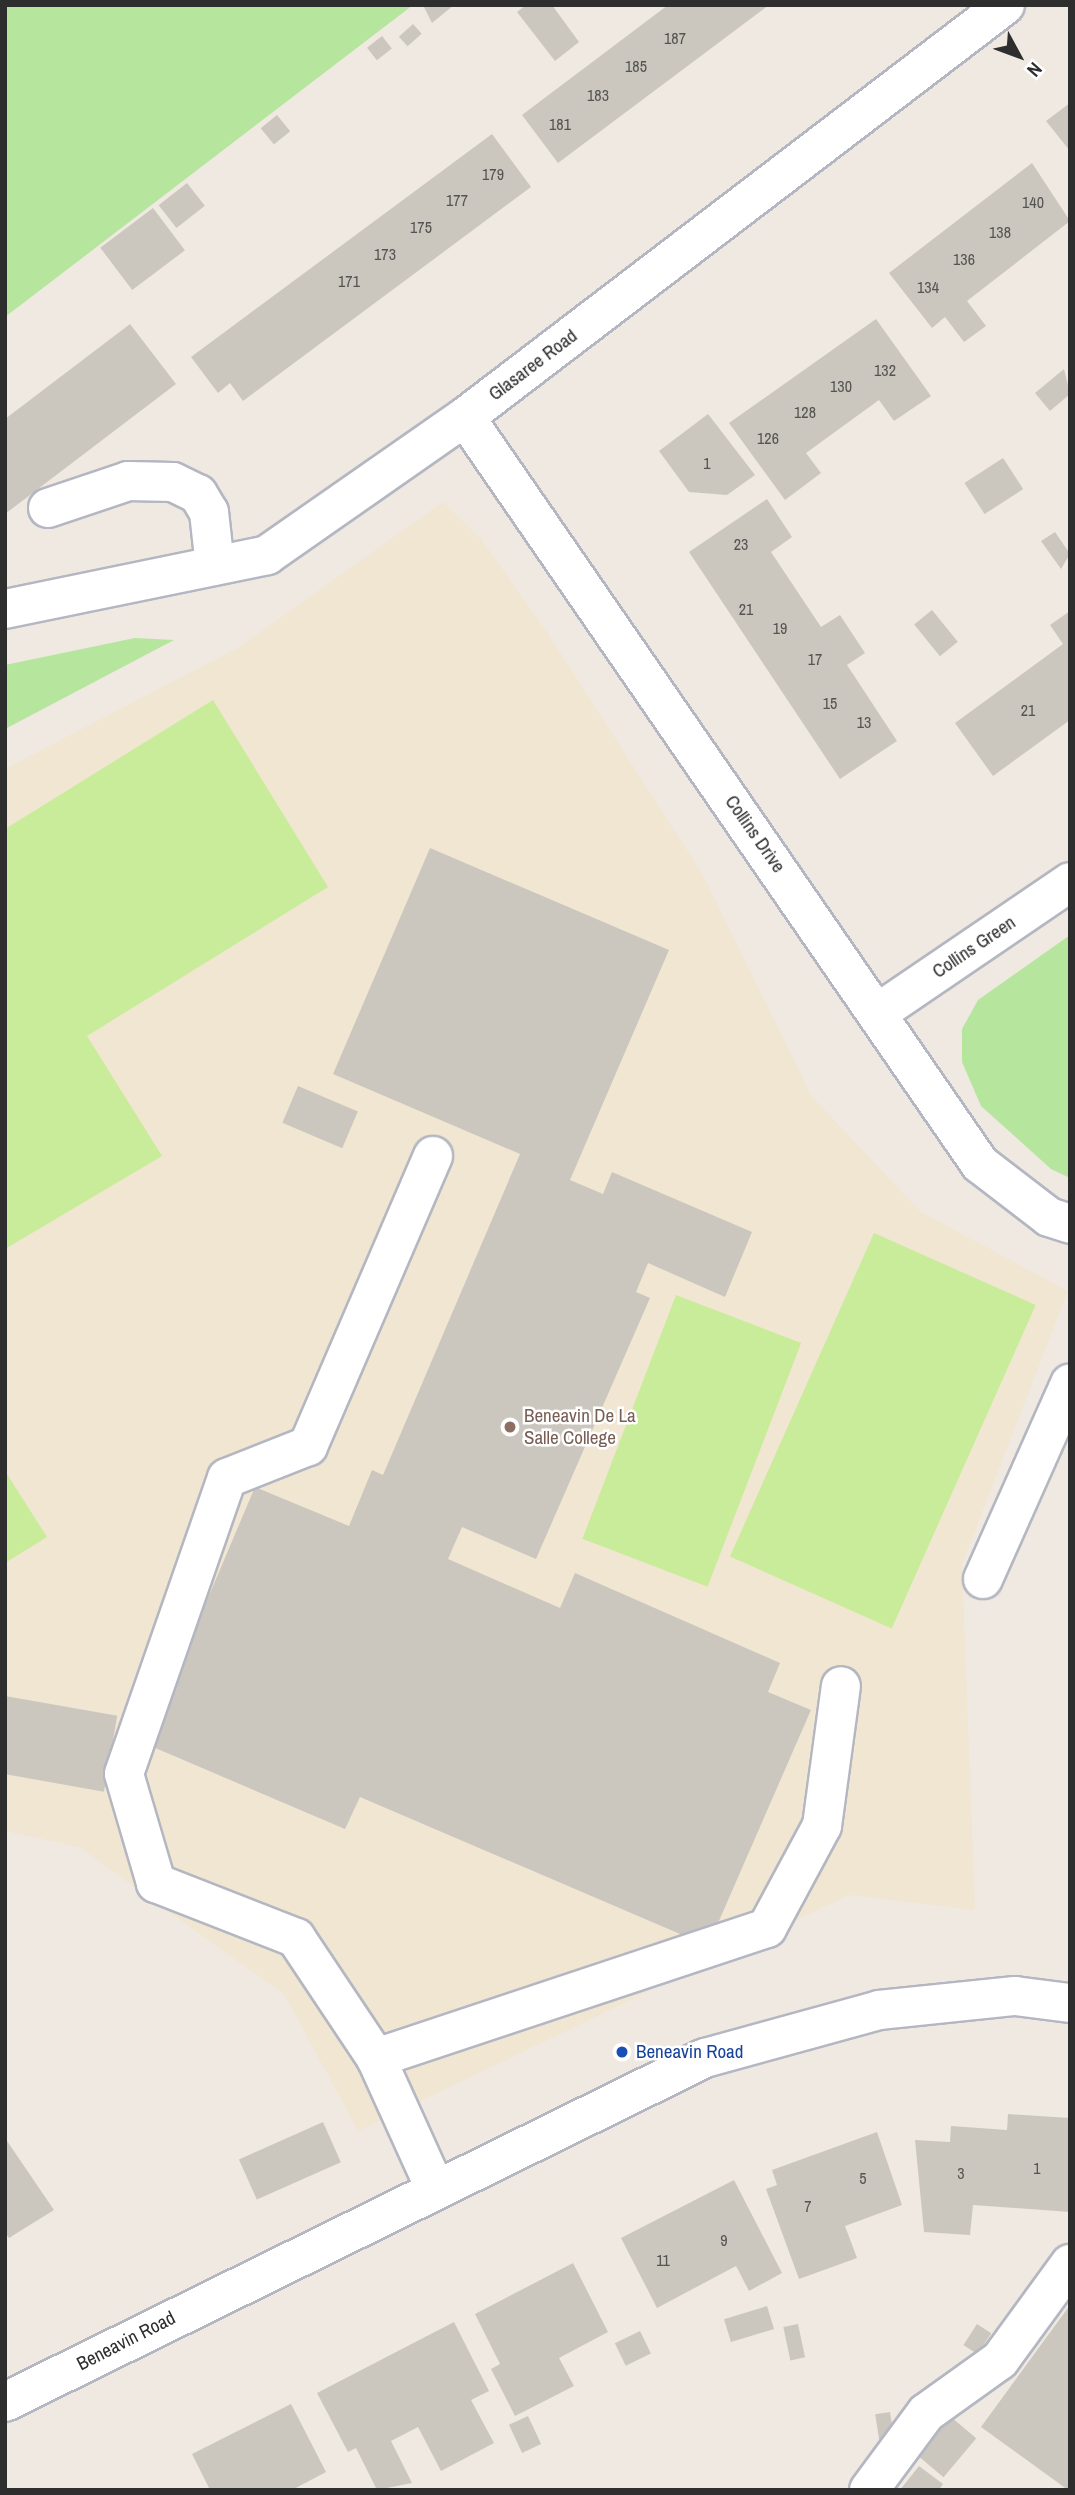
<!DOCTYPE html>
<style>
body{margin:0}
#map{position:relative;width:1075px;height:2495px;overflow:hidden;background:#efe9e1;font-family:"Archivo Narrow",sans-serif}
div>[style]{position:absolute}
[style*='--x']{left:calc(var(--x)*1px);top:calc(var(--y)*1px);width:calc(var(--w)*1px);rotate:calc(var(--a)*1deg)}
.education>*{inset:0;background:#f0e6d1}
.green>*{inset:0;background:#b6e59e}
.pitch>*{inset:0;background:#c9ec9a;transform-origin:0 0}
.building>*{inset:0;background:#cbc7bf;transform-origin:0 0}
.roads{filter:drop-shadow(2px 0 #b4b7c1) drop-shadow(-2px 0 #b4b7c1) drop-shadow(0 2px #b4b7c1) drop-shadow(0 -2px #b4b7c1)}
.minor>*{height:38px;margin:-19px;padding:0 19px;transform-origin:19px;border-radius:19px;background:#fff}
.dots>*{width:19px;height:19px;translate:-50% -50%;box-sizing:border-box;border:4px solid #fff;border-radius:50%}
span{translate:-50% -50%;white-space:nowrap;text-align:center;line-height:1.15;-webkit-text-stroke:5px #fff;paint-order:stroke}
.number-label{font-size:16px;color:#555452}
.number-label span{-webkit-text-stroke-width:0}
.street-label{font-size:19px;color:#2e2e2e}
.education-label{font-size:19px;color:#785e54}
.left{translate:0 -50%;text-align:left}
.transit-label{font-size:19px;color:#164399}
.frame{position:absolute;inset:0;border:7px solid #2e2e2e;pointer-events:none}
.north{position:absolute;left:984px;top:21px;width:70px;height:70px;-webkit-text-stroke:5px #fff;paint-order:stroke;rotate:131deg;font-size:19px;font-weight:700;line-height:28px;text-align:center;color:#2e2e2e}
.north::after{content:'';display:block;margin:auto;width:24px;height:32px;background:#2e2e2e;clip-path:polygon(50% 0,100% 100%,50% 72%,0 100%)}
</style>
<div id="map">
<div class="education">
<div style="clip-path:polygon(443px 502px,481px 539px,548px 634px,703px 875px,812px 1097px,921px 1212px,1068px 1291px,962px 1564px,975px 1910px,849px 1895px,358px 2131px,285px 1995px,79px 1847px,5px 1831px,5px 769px,241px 646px)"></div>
</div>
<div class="green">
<div style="clip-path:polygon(5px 5px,413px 5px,5px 317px)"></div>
<div style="clip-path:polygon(135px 638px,174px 640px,5px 729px,5px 665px)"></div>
<div style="clip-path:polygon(1070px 935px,1070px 1178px,1051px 1169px,981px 1106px,962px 1062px,962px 1029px,978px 1000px)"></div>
</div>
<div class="pitch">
<div style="clip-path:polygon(213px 700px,328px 887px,87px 1036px,162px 1156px,5px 1249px,5px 829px)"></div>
<div style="left:874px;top:1233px;width:177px;height:354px;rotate:24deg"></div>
<div style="left:676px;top:1295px;width:134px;height:261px;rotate:21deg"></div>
<div style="clip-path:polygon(5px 1471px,47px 1537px,5px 1563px)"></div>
</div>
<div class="building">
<div style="clip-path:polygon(423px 5px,454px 5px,432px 23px)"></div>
<div style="clip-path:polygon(526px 5px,552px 5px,579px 42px,555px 61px,517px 12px)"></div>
<div style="clip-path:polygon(668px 5px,769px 5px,558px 163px,522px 115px)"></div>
<div style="left:413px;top:24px;width:13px;height:19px;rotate:48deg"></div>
<div style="left:382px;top:36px;width:16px;height:19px;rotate:52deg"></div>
<div style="clip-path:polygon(1070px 103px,1070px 151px,1046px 121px)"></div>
<div style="left:277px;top:115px;width:21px;height:21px;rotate:51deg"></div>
<div style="clip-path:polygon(492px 134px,531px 187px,243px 401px,230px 383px,218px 393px,191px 357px)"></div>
<div style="clip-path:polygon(1032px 163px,1070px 221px,967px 301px,986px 326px,964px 342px,945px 317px,932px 328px,889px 273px)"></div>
<div style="left:187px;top:183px;width:29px;height:36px;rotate:52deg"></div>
<div style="left:153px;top:208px;width:53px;height:66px;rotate:53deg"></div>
<div style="clip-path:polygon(876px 319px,931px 396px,894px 421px,879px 400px,806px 453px,821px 473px,785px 500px,729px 423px)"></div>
<div style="clip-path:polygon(130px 324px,176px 384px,5px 514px,5px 419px)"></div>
<div style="clip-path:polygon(1064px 369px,1070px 394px,1050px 411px,1035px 393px)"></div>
<div style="clip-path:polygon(708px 414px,755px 475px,727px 495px,689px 492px,659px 451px)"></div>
<div style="left:1003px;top:458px;width:37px;height:46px;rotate:57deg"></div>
<div style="clip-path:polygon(767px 499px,792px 537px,771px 552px,821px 627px,840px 615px,865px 653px,847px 665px,897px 741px,840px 779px,689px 552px)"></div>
<div style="clip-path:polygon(1055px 532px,1070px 554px,1061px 569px,1041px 541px)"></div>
<div style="left:932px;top:610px;width:41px;height:23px;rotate:51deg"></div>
<div style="clip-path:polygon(1070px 611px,1070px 720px,993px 776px,955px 723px,1063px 644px,1050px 625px)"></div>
<div style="clip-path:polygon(430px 848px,669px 950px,570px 1180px,603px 1194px,612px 1172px,752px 1232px,725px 1297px,648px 1263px,636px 1292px,650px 1298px,536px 1559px,462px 1527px,448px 1559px,560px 1608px,575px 1573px,780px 1663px,768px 1692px,811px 1710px,708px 1946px,360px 1797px,345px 1829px,146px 1744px,255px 1487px,349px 1526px,372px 1470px,383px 1475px,520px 1154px,333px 1074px)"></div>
<div style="left:298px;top:1086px;width:65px;height:40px;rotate:23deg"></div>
<div style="left:5px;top:1696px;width:114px;height:77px;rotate:10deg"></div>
<div style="clip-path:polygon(1008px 2114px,1070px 2118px,1070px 2212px,973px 2205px,970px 2235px,924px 2232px,915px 2140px,950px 2142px,951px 2126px,1007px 2130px)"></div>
<div style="left:323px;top:2122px;width:44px;height:92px;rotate:66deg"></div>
<div style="clip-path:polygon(877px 2132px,902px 2205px,845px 2226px,857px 2258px,799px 2279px,766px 2189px,777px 2185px,772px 2170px)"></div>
<div style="clip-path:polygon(5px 2138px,54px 2210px,9px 2238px,5px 2232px)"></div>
<div style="clip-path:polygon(734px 2180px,782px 2273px,749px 2291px,736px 2266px,657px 2308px,621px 2238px)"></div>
<div style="clip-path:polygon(573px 2263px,608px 2332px,559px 2358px,574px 2386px,515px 2416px,491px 2369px,500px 2364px,475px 2314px)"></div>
<div style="clip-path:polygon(1070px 2305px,1070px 2490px,1068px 2490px,981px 2427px)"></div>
<div style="left:767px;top:2306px;width:24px;height:45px;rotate:73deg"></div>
<div style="clip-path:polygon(454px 2322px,489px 2391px,471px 2400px,494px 2443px,441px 2471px,418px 2427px,391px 2441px,412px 2483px,377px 2490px,356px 2448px,348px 2452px,317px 2393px)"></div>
<div style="left:798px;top:2324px;width:34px;height:15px;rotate:78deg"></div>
<div style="left:977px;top:2324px;width:17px;height:25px;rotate:33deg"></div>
<div style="left:640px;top:2331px;width:25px;height:28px;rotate:64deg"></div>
<div style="clip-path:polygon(291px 2404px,326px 2472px,292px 2490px,210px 2490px,192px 2454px)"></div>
<div style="left:890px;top:2412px;width:30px;height:15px;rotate:81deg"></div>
<div style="left:528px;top:2416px;width:31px;height:21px;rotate:65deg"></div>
<div style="left:951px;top:2417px;width:33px;height:51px;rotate:40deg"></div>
<div style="clip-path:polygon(919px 2466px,943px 2484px,939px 2490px,900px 2490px)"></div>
</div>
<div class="roads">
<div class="minor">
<div style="--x:465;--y:417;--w:907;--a:55.42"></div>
<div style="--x:980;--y:1164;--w:87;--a:37.5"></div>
<div style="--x:1049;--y:1217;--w:22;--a:18"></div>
<div style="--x:48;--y:508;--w:84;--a:-18.6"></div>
<div style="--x:128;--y:481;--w:45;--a:1.3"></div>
<div style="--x:173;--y:482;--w:28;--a:26"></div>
<div style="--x:198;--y:494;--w:21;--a:59"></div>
<div style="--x:209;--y:512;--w:54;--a:83.7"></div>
<div style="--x:5;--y:609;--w:268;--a:-11.6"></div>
<div style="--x:267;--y:555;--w:241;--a:-34.9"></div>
<div style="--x:465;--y:417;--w:679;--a:-37.34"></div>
<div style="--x:879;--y:1012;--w:231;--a:-34.2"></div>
<div style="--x:433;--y:1156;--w:316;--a:113.3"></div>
<div style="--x:308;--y:1446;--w:87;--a:158.4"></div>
<div style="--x:227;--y:1478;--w:313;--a:109.2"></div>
<div style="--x:124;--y:1774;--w:114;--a:73.6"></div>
<div style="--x:156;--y:1883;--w:150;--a:21.4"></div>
<div style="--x:296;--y:1938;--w:144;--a:56.3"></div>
<div style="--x:376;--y:2058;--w:143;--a:65.6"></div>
<div style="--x:983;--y:1579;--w:214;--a:-66"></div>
<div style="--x:376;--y:2058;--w:412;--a:-18.4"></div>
<div style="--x:767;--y:1928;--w:116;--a:-61.7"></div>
<div style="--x:822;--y:1826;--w:141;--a:-82.3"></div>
<div style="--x:5;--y:2402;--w:780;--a:-26.17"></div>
<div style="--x:705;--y:2058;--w:180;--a:-15.4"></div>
<div style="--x:879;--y:2010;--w:137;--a:-5.9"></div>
<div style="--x:1015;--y:1996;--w:55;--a:7.3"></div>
<div style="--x:869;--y:2490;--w:96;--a:-53.5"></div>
<div style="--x:926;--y:2413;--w:91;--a:-35.6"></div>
<div style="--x:1000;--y:2360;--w:119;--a:-53.9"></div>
</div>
</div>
<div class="dots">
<div style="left:510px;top:1427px;background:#8d6e63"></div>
<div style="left:622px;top:2052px;background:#1a4fb4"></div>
</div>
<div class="number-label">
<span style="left:675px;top:38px">187</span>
<span style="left:636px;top:66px">185</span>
<span style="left:598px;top:95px">183</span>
<span style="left:560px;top:124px">181</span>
<span style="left:493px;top:174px">179</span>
<span style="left:457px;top:200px">177</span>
<span style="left:1033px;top:202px">140</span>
<span style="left:421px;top:227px">175</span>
<span style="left:1000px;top:232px">138</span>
<span style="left:385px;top:254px">173</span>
<span style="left:964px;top:259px">136</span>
<span style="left:349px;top:281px">171</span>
<span style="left:928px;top:287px">134</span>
<span style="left:885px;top:370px">132</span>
<span style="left:841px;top:386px">130</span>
<span style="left:805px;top:412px">128</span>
<span style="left:768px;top:438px">126</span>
<span style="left:707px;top:463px">1</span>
<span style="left:741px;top:544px">23</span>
<span style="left:746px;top:609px">21</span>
<span style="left:780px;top:628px">19</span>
<span style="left:815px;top:659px">17</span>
<span style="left:830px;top:703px">15</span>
<span style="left:1028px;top:710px">21</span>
<span style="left:864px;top:722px">13</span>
<span style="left:1037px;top:2168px">1</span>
<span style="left:961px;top:2173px">3</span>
<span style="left:863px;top:2178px">5</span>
<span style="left:808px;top:2206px">7</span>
<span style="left:724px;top:2240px">9</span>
<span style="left:663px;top:2260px">11</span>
</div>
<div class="street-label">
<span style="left:533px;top:365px;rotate:-37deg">Glasaree Road</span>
<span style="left:755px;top:834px;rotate:55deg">Collins Drive</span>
<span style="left:974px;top:947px;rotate:-34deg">Collins Green</span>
<span style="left:126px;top:2341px;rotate:-27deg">Beneavin Road</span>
</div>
<div class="education-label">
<span class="left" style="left:524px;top:1427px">Beneavin De La<br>Salle College</span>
</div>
<div class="transit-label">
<span class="left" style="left:636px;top:2052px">Beneavin Road</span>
</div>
<div class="frame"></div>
<div class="north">N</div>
</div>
